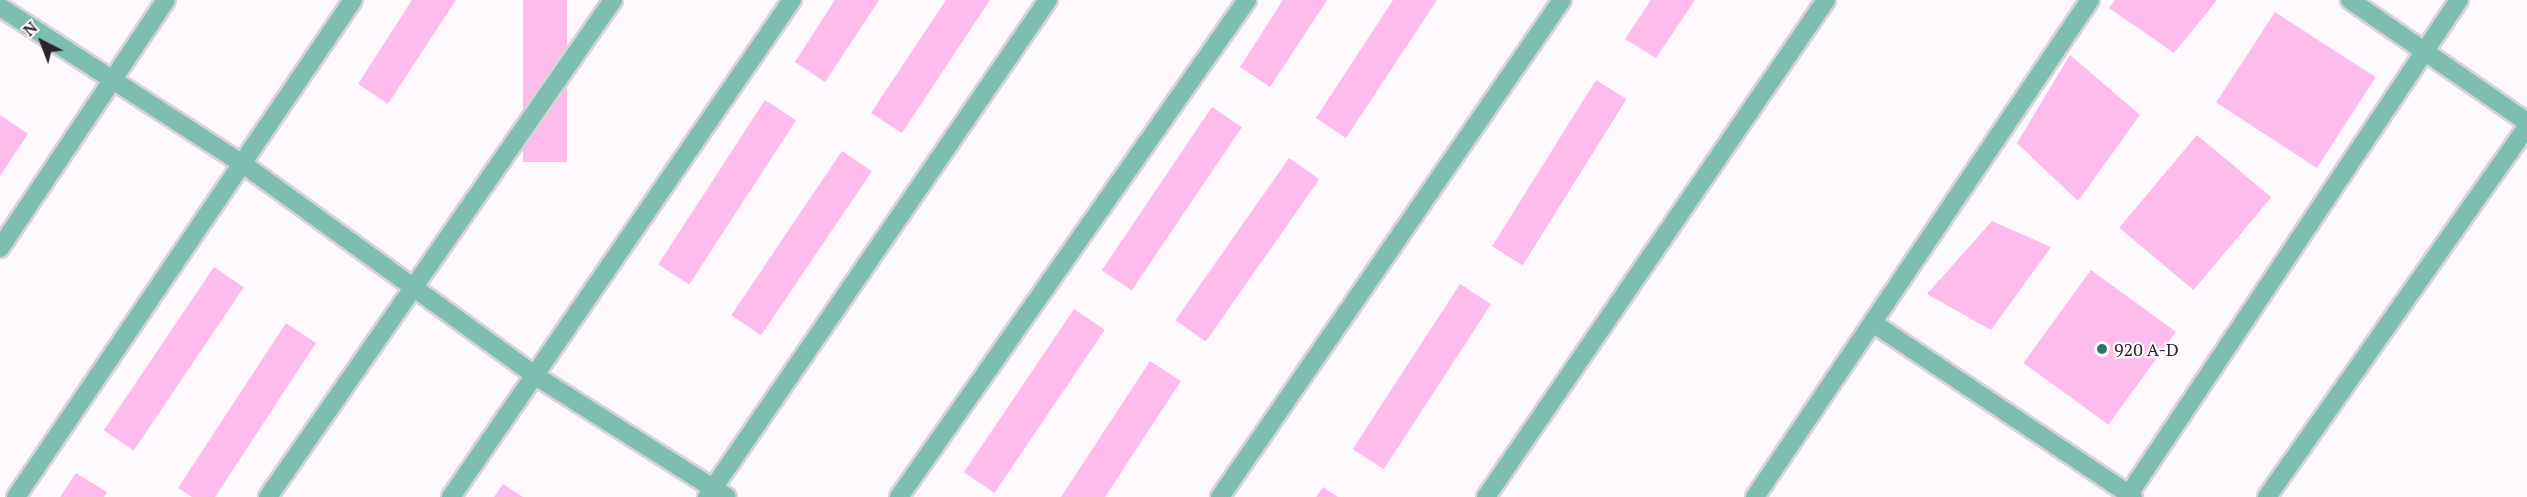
<!DOCTYPE html>
<style>
body{margin:0}
#map{position:relative;width:2527px;height:497px;overflow:hidden;background:#fdf9fc;font-family:"PT Serif",serif}
div>[style]{position:absolute}
[style*='--x']{left:calc(var(--x)*1px);top:calc(var(--y)*1px);width:calc(var(--w)*1px);rotate:calc(var(--a)*1deg)}
.building>*{inset:0;background:#fdbcec;transform-origin:0 0}
.roads{filter:drop-shadow(2px 0 #d8d3d6) drop-shadow(-2px 0 #d8d3d6) drop-shadow(0 2px #d8d3d6) drop-shadow(0 -2px #d8d3d6)}
.minor>*{height:18px;margin:-9px;padding:0 9px;transform-origin:9px;border-radius:9px;background:#7dbeb0}
.dots>*{width:16px;height:16px;translate:-50% -50%;box-sizing:border-box;border:3px solid #fdf9fc;border-radius:50%}
span{translate:-50% -50%;white-space:nowrap;text-align:center;line-height:1.15;-webkit-text-stroke:4.5px #fdf9fc;paint-order:stroke}
.poi-label{font-size:18px;color:#2d242a}
.left{translate:0 -50%;text-align:left}
.north{position:absolute;left:12px;top:12px;width:60px;height:60px;-webkit-text-stroke:4px #fdf9fc;paint-order:stroke;rotate:318deg;font-size:16px;font-weight:700;line-height:24px;text-align:center;color:#2d242a}
.north::after{content:'';display:block;margin:auto;width:21px;height:27px;background:#2d242a;clip-path:polygon(50% 0,100% 100%,50% 72%,0 100%)}
</style>
<div id="map">
<div class="building">
<div style="clip-path:polygon(412px 0,456px 0,388px 104px,358px 84px)"></div>
<div style="left:523px;top:0;width:44px;height:162px"></div>
<div style="clip-path:polygon(835px 0,879px 0,825px 82px,795px 62px)"></div>
<div style="clip-path:polygon(946px 0,990px 0,902px 133px,871px 113px)"></div>
<div style="clip-path:polygon(1283px 0,1327px 0,1270px 87px,1240px 67px)"></div>
<div style="clip-path:polygon(1393px 0,1437px 0,1346px 138px,1316px 118px)"></div>
<div style="clip-path:polygon(1651px 0,1695px 0,1656px 58px,1625px 39px)"></div>
<div style="clip-path:polygon(2115px 0,2217px 0,2174px 53px,2109px 8px)"></div>
<div style="left:2275px;top:12px;width:120px;height:108px;rotate:33deg"></div>
<div style="clip-path:polygon(2070px 55px,2140px 115px,2078px 201px,2017px 143px)"></div>
<div style="left:1596px;top:80px;width:36px;height:196px;rotate:32deg"></div>
<div style="left:765px;top:100px;width:37px;height:196px;rotate:33deg"></div>
<div style="left:1212px;top:107px;width:36px;height:197px;rotate:34deg"></div>
<div style="clip-path:polygon(0 115px,28px 134px,0 176px)"></div>
<div style="left:2197px;top:135px;width:97px;height:121px;rotate:40deg"></div>
<div style="left:842px;top:151px;width:36px;height:198px;rotate:34deg"></div>
<div style="left:1289px;top:158px;width:37px;height:198px;rotate:35deg"></div>
<div style="clip-path:polygon(1992px 221px,2051px 247px,1991px 330px,1927px 294px)"></div>
<div style="left:214px;top:267px;width:36px;height:197px;rotate:34deg"></div>
<div style="left:2091px;top:270px;width:105px;height:115px;rotate:36deg"></div>
<div style="left:1460px;top:284px;width:37px;height:197px;rotate:33deg"></div>
<div style="left:1074px;top:309px;width:37px;height:197px;rotate:34deg"></div>
<div style="clip-path:polygon(286px 323px,316px 343px,215px 497px,192px 497px,178px 488px)"></div>
<div style="clip-path:polygon(1150px 361px,1181px 381px,1105px 497px,1061px 497px)"></div>
<div style="clip-path:polygon(76px 473px,107px 492px,104px 497px,60px 497px)"></div>
<div style="clip-path:polygon(503px 484px,523px 497px,494px 497px)"></div>
<div style="clip-path:polygon(1323px 487px,1338px 497px,1316px 497px)"></div>
</div>
<div class="roads">
<div class="minor">
<div style="--x:2350;--y:0;--w:215;--a:34.6"></div>
<div style="--x:0;--y:7;--w:289;--a:32.9"></div>
<div style="--x:243;--y:164;--w:359;--a:35.9"></div>
<div style="--x:534;--y:375;--w:228;--a:32.3"></div>
<div style="--x:0;--y:248;--w:298;--a:-56.2"></div>
<div style="--x:1873;--y:323;--w:313;--a:33.8"></div>
<div style="--x:2129;--y:494;--w:594;--a:-56.26"></div>
<div style="--x:16;--y:497;--w:600;--a:-55.86"></div>
<div style="--x:268;--y:497;--w:605;--a:-55.23"></div>
<div style="--x:451;--y:497;--w:603;--a:-55.55"></div>
<div style="--x:707;--y:497;--w:603;--a:-55.55"></div>
<div style="--x:899;--y:497;--w:607;--a:-55"></div>
<div style="--x:1220;--y:497;--w:603;--a:-55.47"></div>
<div style="--x:1486;--y:497;--w:602;--a:-55.62"></div>
<div style="--x:1755;--y:497;--w:599;--a:-56.02"></div>
<div style="--x:2267;--y:497;--w:452;--a:-54.9"></div>
</div>
</div>
<div class="dots">
<div style="left:2102px;top:349px;background:#307467"></div>
</div>
<div class="poi-label">
<span class="left" style="left:2114px;top:349px">920 A-D</span>
</div>
<div class="north">N</div>
</div>
